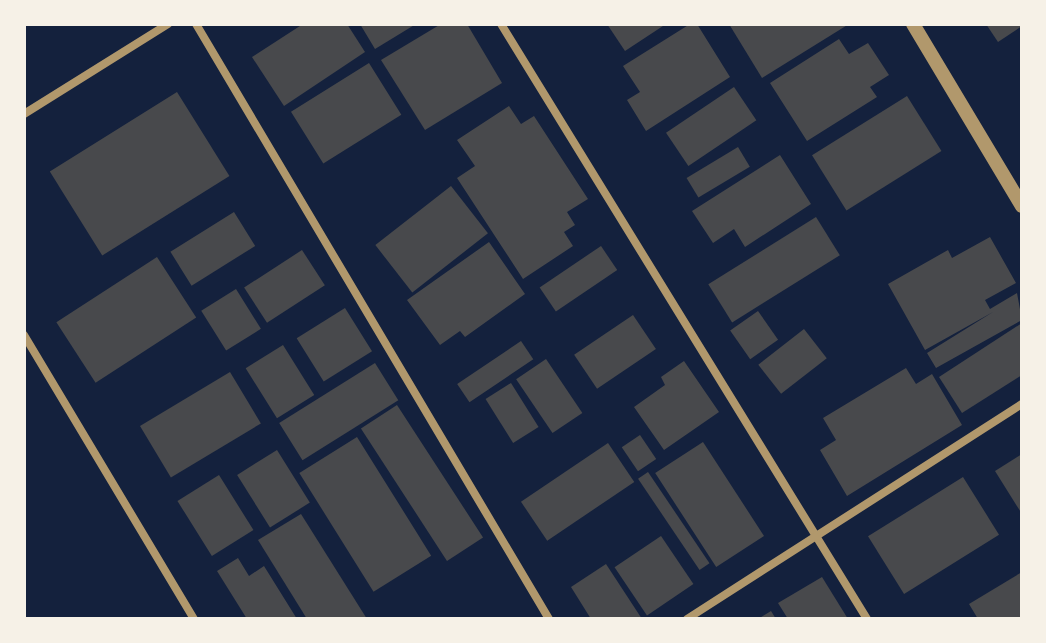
<!DOCTYPE html>
<style>
body{margin:0}
#map{position:relative;width:1046px;height:643px;overflow:hidden;background:#14213d;font-family:"IBM Plex Sans",sans-serif}
div>[style]{position:absolute}
[style*='--x']{left:calc(var(--x)*1px);top:calc(var(--y)*1px);width:calc(var(--w)*1px);rotate:calc(var(--a)*1deg)}
.building>*{inset:0;background:#48494c;transform-origin:0 0}
.minor>*{height:8px;margin:-4px;padding:0 4px;transform-origin:4px;border-radius:4px;background:#b1986c}
.tertiary>*{height:14px;margin:-7px;padding:0 7px;transform-origin:7px;border-radius:7px;background:#b1986c}
span{translate:-50% -50%;white-space:nowrap;text-align:center;line-height:1.15;-webkit-text-stroke:6px #f6f1e7;paint-order:stroke}
.frame{position:absolute;inset:0;border:26px solid #f6f1e7;pointer-events:none}
</style>
<div id="map">
<div class="building">
<div style="clip-path:polygon(303px 24px,347px 24px,365px 52px,284px 106px,252px 57px)"></div>
<div style="clip-path:polygon(360px 24px,416px 24px,375px 49px)"></div>
<div style="clip-path:polygon(441px 24px,467px 24px,502px 83px,425px 130px,381px 60px)"></div>
<div style="clip-path:polygon(607px 24px,666px 24px,625px 51px)"></div>
<div style="clip-path:polygon(690px 24px,697px 24px,730px 77px,646px 131px,627px 100px,640px 92px,623px 66px)"></div>
<div style="clip-path:polygon(729px 24px,849px 24px,762px 78px)"></div>
<div style="clip-path:polygon(986px 24px,1022px 24px,1022px 26px,998px 42px)"></div>
<div style="clip-path:polygon(839px 39px,849px 54px,868px 43px,889px 75px,870px 87px,877px 97px,807px 141px,770px 83px)"></div>
<div style="left:369px;top:63px;width:61px;height:92px;rotate:58deg"></div>
<div style="left:734px;top:87px;width:40px;height:82px;rotate:56deg"></div>
<div style="left:177px;top:92px;width:99px;height:150px;rotate:58deg"></div>
<div style="left:907px;top:96px;width:65px;height:112px;rotate:58deg"></div>
<div style="clip-path:polygon(509px 106px,521px 124px,534px 116px,588px 199px,567px 212px,575px 225px,564px 232px,573px 246px,523px 279px,457px 178px,475px 166px,457px 140px)"></div>
<div style="left:738px;top:147px;width:23px;height:60px;rotate:59deg"></div>
<div style="clip-path:polygon(780px 155px,811px 204px,745px 247px,734px 229px,713px 243px,692px 211px)"></div>
<div style="left:451px;top:186px;width:60px;height:96px;rotate:52deg"></div>
<div style="left:234px;top:212px;width:40px;height:75px;rotate:58deg"></div>
<div style="left:816px;top:217px;width:45px;height:127px;rotate:58deg"></div>
<div style="clip-path:polygon(990px 237px,1016px 283px,985px 300px,990px 309px,1017px 293px,1022px 320px,936px 368px,927px 353px,993px 312px,925px 350px,888px 284px,948px 250px,952px 258px)"></div>
<div style="clip-path:polygon(489px 242px,525px 294px,465px 337px,460px 331px,440px 345px,407px 300px)"></div>
<div style="left:601px;top:246px;width:29px;height:74px;rotate:56deg"></div>
<div style="left:302px;top:250px;width:42px;height:69px;rotate:57deg"></div>
<div style="left:157px;top:257px;width:72px;height:120px;rotate:57deg"></div>
<div style="left:236px;top:289px;width:47px;height:41px;rotate:58deg"></div>
<div style="left:345px;top:308px;width:51px;height:57px;rotate:58deg"></div>
<div style="left:758px;top:311px;width:35px;height:34px;rotate:55deg"></div>
<div style="left:633px;top:315px;width:41px;height:71px;rotate:56deg"></div>
<div style="clip-path:polygon(1022px 323px,1022px 375px,962px 413px,939px 377px)"></div>
<div style="left:804px;top:329px;width:37px;height:58px;rotate:52deg"></div>
<div style="left:521px;top:341px;width:22px;height:77px;rotate:56deg"></div>
<div style="left:283px;top:345px;width:59px;height:44px;rotate:58deg"></div>
<div style="left:546px;top:359px;width:65px;height:36px;rotate:56deg"></div>
<div style="clip-path:polygon(684px 361px,719px 412px,664px 450px,634px 407px,665px 385px,661px 377px)"></div>
<div style="left:375px;top:363px;width:44px;height:113px;rotate:58deg"></div>
<div style="clip-path:polygon(906px 368px,916px 384px,932px 374px,962px 425px,847px 496px,820px 450px,836px 440px,823px 418px)"></div>
<div style="left:230px;top:372px;width:60px;height:105px;rotate:59deg"></div>
<div style="left:511px;top:383px;width:52px;height:30px;rotate:58deg"></div>
<div style="left:397px;top:405px;width:158px;height:43px;rotate:57deg"></div>
<div style="left:640px;top:435px;width:29px;height:22px;rotate:56deg"></div>
<div style="left:357px;top:437px;width:140px;height:68px;rotate:58deg"></div>
<div style="left:703px;top:442px;width:112px;height:57px;rotate:57deg"></div>
<div style="left:608px;top:443px;width:47px;height:105px;rotate:56deg"></div>
<div style="left:277px;top:450px;width:62px;height:47px;rotate:58deg"></div>
<div style="clip-path:polygon(1022px 454px,1022px 514px,995px 471px)"></div>
<div style="left:648px;top:472px;width:110px;height:12px;rotate:56deg"></div>
<div style="left:219px;top:475px;width:65px;height:49px;rotate:58deg"></div>
<div style="left:963px;top:477px;width:68px;height:112px;rotate:58deg"></div>
<div style="clip-path:polygon(301px 514px,367px 619px,307px 619px,258px 540px)"></div>
<div style="left:661px;top:536px;width:58px;height:56px;rotate:56deg"></div>
<div style="clip-path:polygon(238px 558px,249px 576px,264px 566px,297px 619px,247px 619px,217px 571px)"></div>
<div style="clip-path:polygon(606px 564px,642px 619px,591px 619px,571px 587px)"></div>
<div style="clip-path:polygon(1022px 572px,1022px 619px,978px 619px,969px 604px)"></div>
<div style="clip-path:polygon(822px 577px,848px 619px,788px 619px,778px 603px)"></div>
<div style="clip-path:polygon(771px 611px,776px 619px,758px 619px)"></div>
</div>
<div class="minor">
<div style="--x:196;--y:24;--w:692;--a:59.32"></div>
<div style="--x:501;--y:24;--w:699;--a:58.4"></div>
<div style="--x:24;--y:114;--w:170;--a:-32"></div>
<div style="--x:24;--y:335;--w:331;--a:59.1"></div>
<div style="--x:687;--y:619;--w:398;--a:-32.7"></div>
</div>
<div class="tertiary">
<div style="--x:913;--y:24;--w:212;--a:59.1"></div>
</div>
<div class="frame"></div>
</div>
